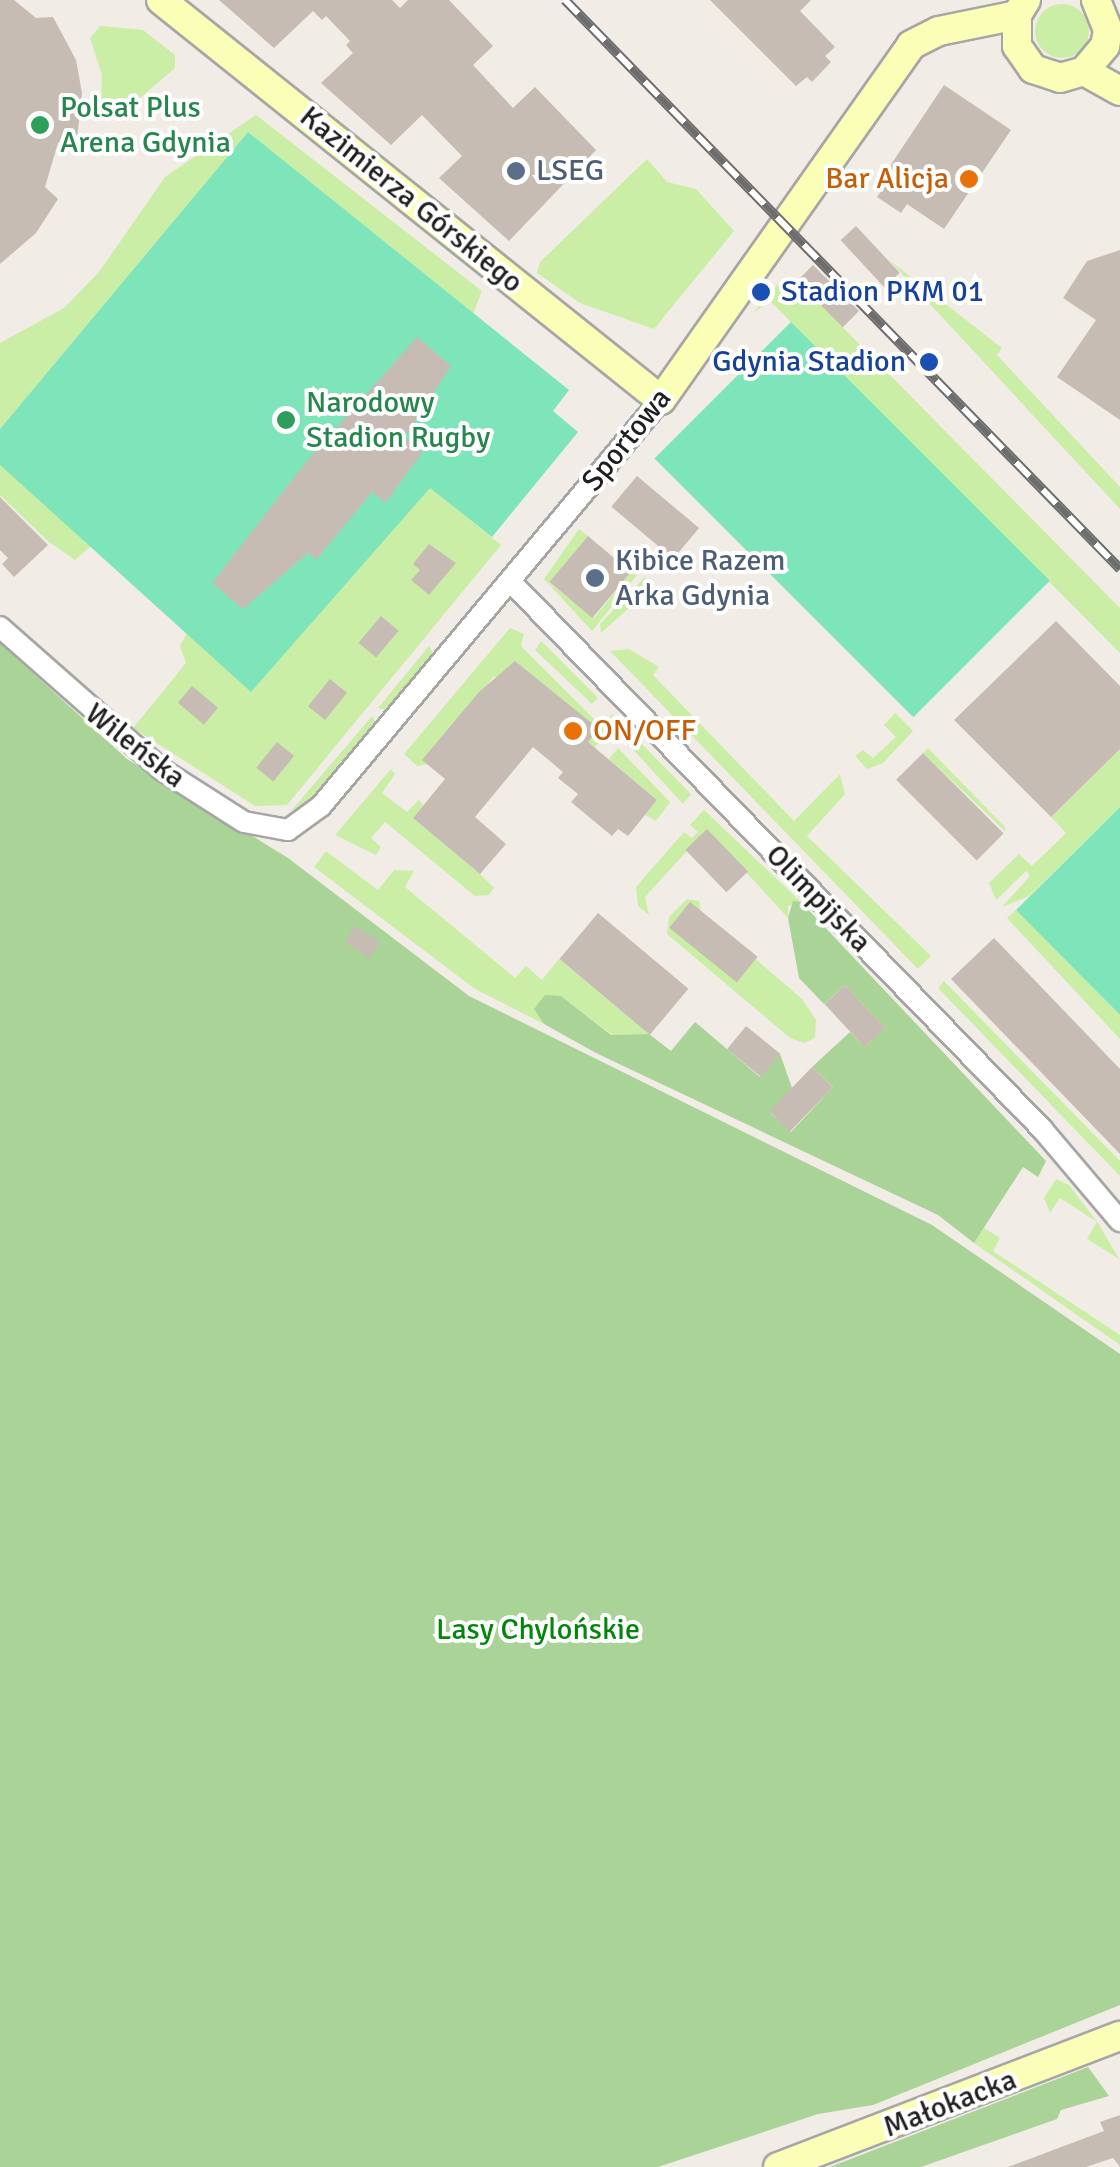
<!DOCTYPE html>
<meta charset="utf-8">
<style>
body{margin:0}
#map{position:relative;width:1120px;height:2167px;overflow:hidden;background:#f1ece5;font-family:Signika,sans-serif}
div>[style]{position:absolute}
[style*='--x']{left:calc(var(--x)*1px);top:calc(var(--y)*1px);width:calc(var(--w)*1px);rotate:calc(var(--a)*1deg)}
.grass>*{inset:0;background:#cbeea7}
.round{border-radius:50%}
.forest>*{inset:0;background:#a9d397}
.pitch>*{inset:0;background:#7ee5bb;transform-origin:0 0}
.building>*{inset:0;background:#c6bcb4;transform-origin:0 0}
.roads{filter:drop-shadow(2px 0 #a6a6a6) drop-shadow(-2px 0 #a6a6a6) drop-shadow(0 2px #a6a6a6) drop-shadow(0 -2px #a6a6a6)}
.street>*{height:20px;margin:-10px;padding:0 10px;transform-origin:10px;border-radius:10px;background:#fff}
.secondary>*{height:28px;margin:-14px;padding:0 14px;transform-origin:14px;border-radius:14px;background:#fbfeb6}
.rail>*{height:10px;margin-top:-5px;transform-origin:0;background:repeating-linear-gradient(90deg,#fff 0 19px,#6d6d6d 0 38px);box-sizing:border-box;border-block:2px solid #6d6d6d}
.dots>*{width:28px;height:28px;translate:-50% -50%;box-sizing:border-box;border:5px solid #fff;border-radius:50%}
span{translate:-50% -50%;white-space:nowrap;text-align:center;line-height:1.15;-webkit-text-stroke:8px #fff;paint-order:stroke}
.leisure-label{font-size:30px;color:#27864d}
.left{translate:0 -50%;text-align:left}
.service-label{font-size:30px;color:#4e5e75}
.food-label{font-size:30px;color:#c56008}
.right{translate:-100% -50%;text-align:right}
.street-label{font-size:30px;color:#1f1f1f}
.transit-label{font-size:30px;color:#164399}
.park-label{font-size:30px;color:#04860d}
</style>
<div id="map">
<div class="grass">
<div class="round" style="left:1035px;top:4px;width:54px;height:54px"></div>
<div style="clip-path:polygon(100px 26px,143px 30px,175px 55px,175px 68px,117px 118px,101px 104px,102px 75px,90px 38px)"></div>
<div style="clip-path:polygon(256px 115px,482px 291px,473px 314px,248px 132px,0 429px,0 343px,64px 308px,99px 272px,165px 177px)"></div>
<div style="clip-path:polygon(647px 159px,667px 182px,696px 189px,734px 231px,654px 329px,580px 303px,537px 273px,540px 262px)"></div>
<div style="clip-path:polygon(889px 260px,1002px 348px,997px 355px,1120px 487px,1120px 509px)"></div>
<div style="clip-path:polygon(797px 281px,1120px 608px,1120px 653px,770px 301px,753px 313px,780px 282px)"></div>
<div style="clip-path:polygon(0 465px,91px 546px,75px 560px,49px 542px,0 495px)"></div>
<div style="clip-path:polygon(430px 487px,501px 545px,287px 805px,255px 806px,133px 728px,186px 663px,180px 646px,187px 633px,251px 691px)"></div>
<div style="clip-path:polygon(579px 529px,588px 536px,549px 583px,594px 618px,631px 572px,637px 575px,592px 631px,544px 579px)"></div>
<div style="clip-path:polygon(645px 577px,651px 588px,601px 633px,600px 624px)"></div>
<div style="clip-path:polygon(510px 628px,524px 634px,521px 646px,603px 728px,603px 740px,594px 747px,588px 742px,598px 729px,515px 661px,499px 680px,494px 676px,428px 764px,417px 766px,404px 754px)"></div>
<div style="clip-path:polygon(541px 641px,598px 698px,592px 704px,535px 650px)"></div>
<div style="clip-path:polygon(429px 646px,434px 655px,386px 710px,378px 708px)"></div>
<div style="clip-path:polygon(629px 649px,659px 667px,653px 675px,794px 821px,840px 774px,845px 794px,807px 836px,931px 956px,918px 969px,610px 651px)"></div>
<div style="clip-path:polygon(895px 713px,913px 731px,883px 763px,867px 769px,855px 756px,863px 750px,873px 758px,896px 737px,884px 725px)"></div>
<div style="clip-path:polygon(612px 714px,691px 794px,683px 804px,607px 721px)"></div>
<div style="clip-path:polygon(372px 716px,376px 723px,312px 799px,291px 811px)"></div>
<div style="clip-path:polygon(618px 748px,670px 802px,656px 821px,645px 815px,657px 800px,609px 759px)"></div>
<div style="clip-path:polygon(928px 748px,1005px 827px,1006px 832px,923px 753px)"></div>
<div style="clip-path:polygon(1120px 749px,1120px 807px,1029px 896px,1002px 907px,1030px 876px,1026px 871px,996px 900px,989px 883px,1019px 854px,1032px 866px,1066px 833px,1051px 817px)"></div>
<div style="clip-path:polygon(391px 769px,395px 774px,382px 793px,407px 812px,419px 800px,423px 805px,413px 818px,480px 874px,494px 888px,489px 895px,475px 896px,385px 822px,371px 838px,381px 847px,376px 855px,335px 835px)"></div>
<div style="clip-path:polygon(704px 810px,801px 902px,788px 906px,788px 918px,707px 829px,645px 897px,649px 915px,638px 906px,636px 887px,684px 832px,692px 838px,698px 832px,690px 825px)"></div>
<div style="clip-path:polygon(326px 851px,378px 890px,394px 870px,414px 871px,405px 887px,515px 978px,526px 966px,542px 980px,559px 959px,649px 1034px,612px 1035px,561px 996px,534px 1009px,544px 1024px,475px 989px,314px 867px)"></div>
<div style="clip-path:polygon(687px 899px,699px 901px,701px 912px,802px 999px,816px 1020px,815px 1038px,804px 1043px,790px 1038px,667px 934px,669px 917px)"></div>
<div style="clip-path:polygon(1016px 910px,1120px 1015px,1120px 1039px,1007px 918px)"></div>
<div style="clip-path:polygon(944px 981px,1120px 1161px,1120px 1176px,938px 988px)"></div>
<div style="clip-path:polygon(1056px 1179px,1069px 1185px,1098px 1223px,1119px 1259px,1087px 1239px,1097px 1222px,1060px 1198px,1050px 1213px,1044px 1198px)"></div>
<div style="clip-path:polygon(984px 1228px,1000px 1238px,993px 1251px,1120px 1335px,1120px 1345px,974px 1243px)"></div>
</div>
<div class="forest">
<div style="clip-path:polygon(0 643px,127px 759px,288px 858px,469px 996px,932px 1225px,1120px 1354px,1120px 2005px,873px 2105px,818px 2114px,658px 2167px,0 2167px)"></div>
<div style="clip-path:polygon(793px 901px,801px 902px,1046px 1161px,1038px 1177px,1023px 1167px,974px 1243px,938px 1215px,596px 1053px,544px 1024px,534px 1009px,545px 995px,561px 996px,611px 1035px,649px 1034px,671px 1051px,695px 1022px,760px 1077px,780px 1054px,792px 1088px,770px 1113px,791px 1132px,833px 1087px,812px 1067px,850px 1032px,865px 1047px,885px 1028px,845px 985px,824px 1004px,799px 978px,788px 918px)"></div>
<div style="clip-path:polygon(1088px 2067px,1109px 2096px,1061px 2110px,1057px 2119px,921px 2167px,830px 2167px)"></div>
</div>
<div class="pitch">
<div style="clip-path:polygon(248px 132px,569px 390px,553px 411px,578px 432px,492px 537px,430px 488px,251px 692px,0 465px,0 429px)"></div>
<div style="left:791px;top:322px;width:366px;height:193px;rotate:45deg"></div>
<div style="clip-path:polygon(1120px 807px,1120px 1015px,1016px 910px)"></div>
</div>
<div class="building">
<div style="clip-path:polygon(0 0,14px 0,36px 18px,53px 17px,76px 60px,82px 93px,77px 139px,58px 143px,45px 187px,58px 199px,36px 233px,0 264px)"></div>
<div style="clip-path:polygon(219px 0,392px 0,400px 8px,408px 0,449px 0,493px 46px,473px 65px,513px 108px,535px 87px,596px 150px,509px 241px,439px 178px,462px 156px,422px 115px,391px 145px,321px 83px,353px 53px,346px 45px,350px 41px,326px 16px,322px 20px,313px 11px,274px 48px)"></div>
<div style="clip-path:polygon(710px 0,811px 0,800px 11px,835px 47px,825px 56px,831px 62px,812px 82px,807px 77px,796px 86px)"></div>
<div style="clip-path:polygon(944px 85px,1011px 130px,944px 229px,907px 204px,901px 213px,877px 197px,884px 187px,878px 184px)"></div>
<div style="left:856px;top:226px;width:64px;height:21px;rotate:47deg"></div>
<div style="clip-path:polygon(1120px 250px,1120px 420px,1057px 377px,1096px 320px,1063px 298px,1087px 261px)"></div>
<div style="left:813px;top:265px;width:65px;height:23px;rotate:45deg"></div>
<div style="clip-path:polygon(417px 337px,451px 366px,405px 437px,423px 452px,385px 503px,372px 492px,316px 560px,308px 553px,243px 609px,212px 583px,306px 462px)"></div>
<div style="left:637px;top:476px;width:81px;height:40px;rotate:40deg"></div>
<div style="clip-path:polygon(0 497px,48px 545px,14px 577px,2px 564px,8px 558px,0 550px)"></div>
<div style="left:588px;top:536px;width:56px;height:60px;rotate:40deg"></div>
<div style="clip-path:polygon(429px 544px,456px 563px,429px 595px,411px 580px,420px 570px,413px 564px)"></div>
<div style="left:381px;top:616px;width:23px;height:35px;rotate:40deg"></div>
<div style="clip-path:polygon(1056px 621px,1120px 686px,1120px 749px,1051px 817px,954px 720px)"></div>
<div style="clip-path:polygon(515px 661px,599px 729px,588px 742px,657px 800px,628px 836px,618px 829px,612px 836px,571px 802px,578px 794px,558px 778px,563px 772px,533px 747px,475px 817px,506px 844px,480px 874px,413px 818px,445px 779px,422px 760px,479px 692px)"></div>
<div style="left:330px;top:679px;width:22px;height:35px;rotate:39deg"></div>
<div style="left:192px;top:686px;width:34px;height:22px;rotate:40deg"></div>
<div style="left:277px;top:742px;width:22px;height:33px;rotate:39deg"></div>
<div style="left:923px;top:753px;width:114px;height:38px;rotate:45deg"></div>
<div style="left:707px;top:829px;width:59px;height:30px;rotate:46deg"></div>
<div style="left:690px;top:902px;width:87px;height:33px;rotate:39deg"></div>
<div style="left:598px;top:913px;width:118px;height:60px;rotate:40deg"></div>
<div style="left:355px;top:926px;width:30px;height:19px;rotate:33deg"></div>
<div style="clip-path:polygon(994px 938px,1120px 1069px,1120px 1154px,951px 979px)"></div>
<div style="left:845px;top:985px;width:59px;height:28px;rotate:47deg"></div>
<div style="left:746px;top:1026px;width:44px;height:30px;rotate:39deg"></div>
<div style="left:812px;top:1067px;width:29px;height:62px;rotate:44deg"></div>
<div style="clip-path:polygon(1120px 2115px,1120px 2167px,1113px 2158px,1086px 2167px,1008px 2167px,1104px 2131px,1100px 2122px)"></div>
</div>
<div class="roads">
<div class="street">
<div style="--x:510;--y:581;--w:764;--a:45.85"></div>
<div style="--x:1042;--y:1129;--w:121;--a:49.7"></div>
<div style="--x:0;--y:627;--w:215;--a:41.4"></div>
<div style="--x:161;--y:769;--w:98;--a:32.6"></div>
<div style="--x:244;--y:822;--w:45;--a:10.3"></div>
<div style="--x:288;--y:830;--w:41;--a:-36"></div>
<div style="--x:321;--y:806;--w:530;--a:-50.06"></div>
</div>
<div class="secondary">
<div style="--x:161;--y:0;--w:640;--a:38.66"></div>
<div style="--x:661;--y:400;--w:434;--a:-54.8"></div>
<div style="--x:911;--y:45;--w:31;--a:-27"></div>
<div style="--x:939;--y:31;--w:80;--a:-11.6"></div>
<div style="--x:1026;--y:0;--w:17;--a:121"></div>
<div style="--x:1017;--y:15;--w:31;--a:90"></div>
<div style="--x:1017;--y:46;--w:28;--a:55"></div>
<div style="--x:1033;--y:69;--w:28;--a:18"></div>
<div style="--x:1060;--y:78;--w:25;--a:-16"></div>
<div style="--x:1084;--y:71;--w:33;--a:-50"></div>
<div style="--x:1105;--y:46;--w:16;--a:-79"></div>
<div style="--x:1108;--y:30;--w:32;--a:-112"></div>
<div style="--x:1084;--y:71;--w:41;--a:29.1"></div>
<div style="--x:778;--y:2167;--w:366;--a:-21"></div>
</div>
</div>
<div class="rail">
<div style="--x:565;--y:0;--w:795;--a:45.71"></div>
</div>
<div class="dots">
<div style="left:40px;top:125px;background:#2e9e5b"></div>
<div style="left:516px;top:171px;background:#5c6f8a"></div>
<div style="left:969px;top:179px;background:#e8710a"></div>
<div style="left:761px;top:292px;background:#1a4fb4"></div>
<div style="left:929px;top:362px;background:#1a4fb4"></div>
<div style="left:286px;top:420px;background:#2e9e5b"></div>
<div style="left:595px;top:578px;background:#5c6f8a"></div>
<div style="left:573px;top:731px;background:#e8710a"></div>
</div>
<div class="leisure-label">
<span class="left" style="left:60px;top:125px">Polsat Plus<br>Arena Gdynia</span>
<span class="left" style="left:306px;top:420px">Narodowy<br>Stadion Rugby</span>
</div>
<div class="service-label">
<span class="left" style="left:536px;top:171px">LSEG</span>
<span class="left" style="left:615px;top:578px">Kibice Razem<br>Arka Gdynia</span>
</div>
<div class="food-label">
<span class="right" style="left:949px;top:179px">Bar Alicja</span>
<span class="left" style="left:593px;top:731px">ON/OFF</span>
</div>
<div class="street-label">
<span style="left:411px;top:200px;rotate:39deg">Kazimierza Górskiego</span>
<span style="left:627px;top:440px;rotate:-51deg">Sportowa</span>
<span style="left:135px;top:746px;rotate:38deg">Wileńska</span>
<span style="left:818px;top:899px;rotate:46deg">Olimpijska</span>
<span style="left:950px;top:2104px;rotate:-21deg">Małokacka</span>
</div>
<div class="transit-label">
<span class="left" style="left:781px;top:292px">Stadion PKM 01</span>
<span class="right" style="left:906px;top:362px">Gdynia Stadion</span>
</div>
<div class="park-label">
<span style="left:538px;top:1630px">Lasy Chylońskie</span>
</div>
</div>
